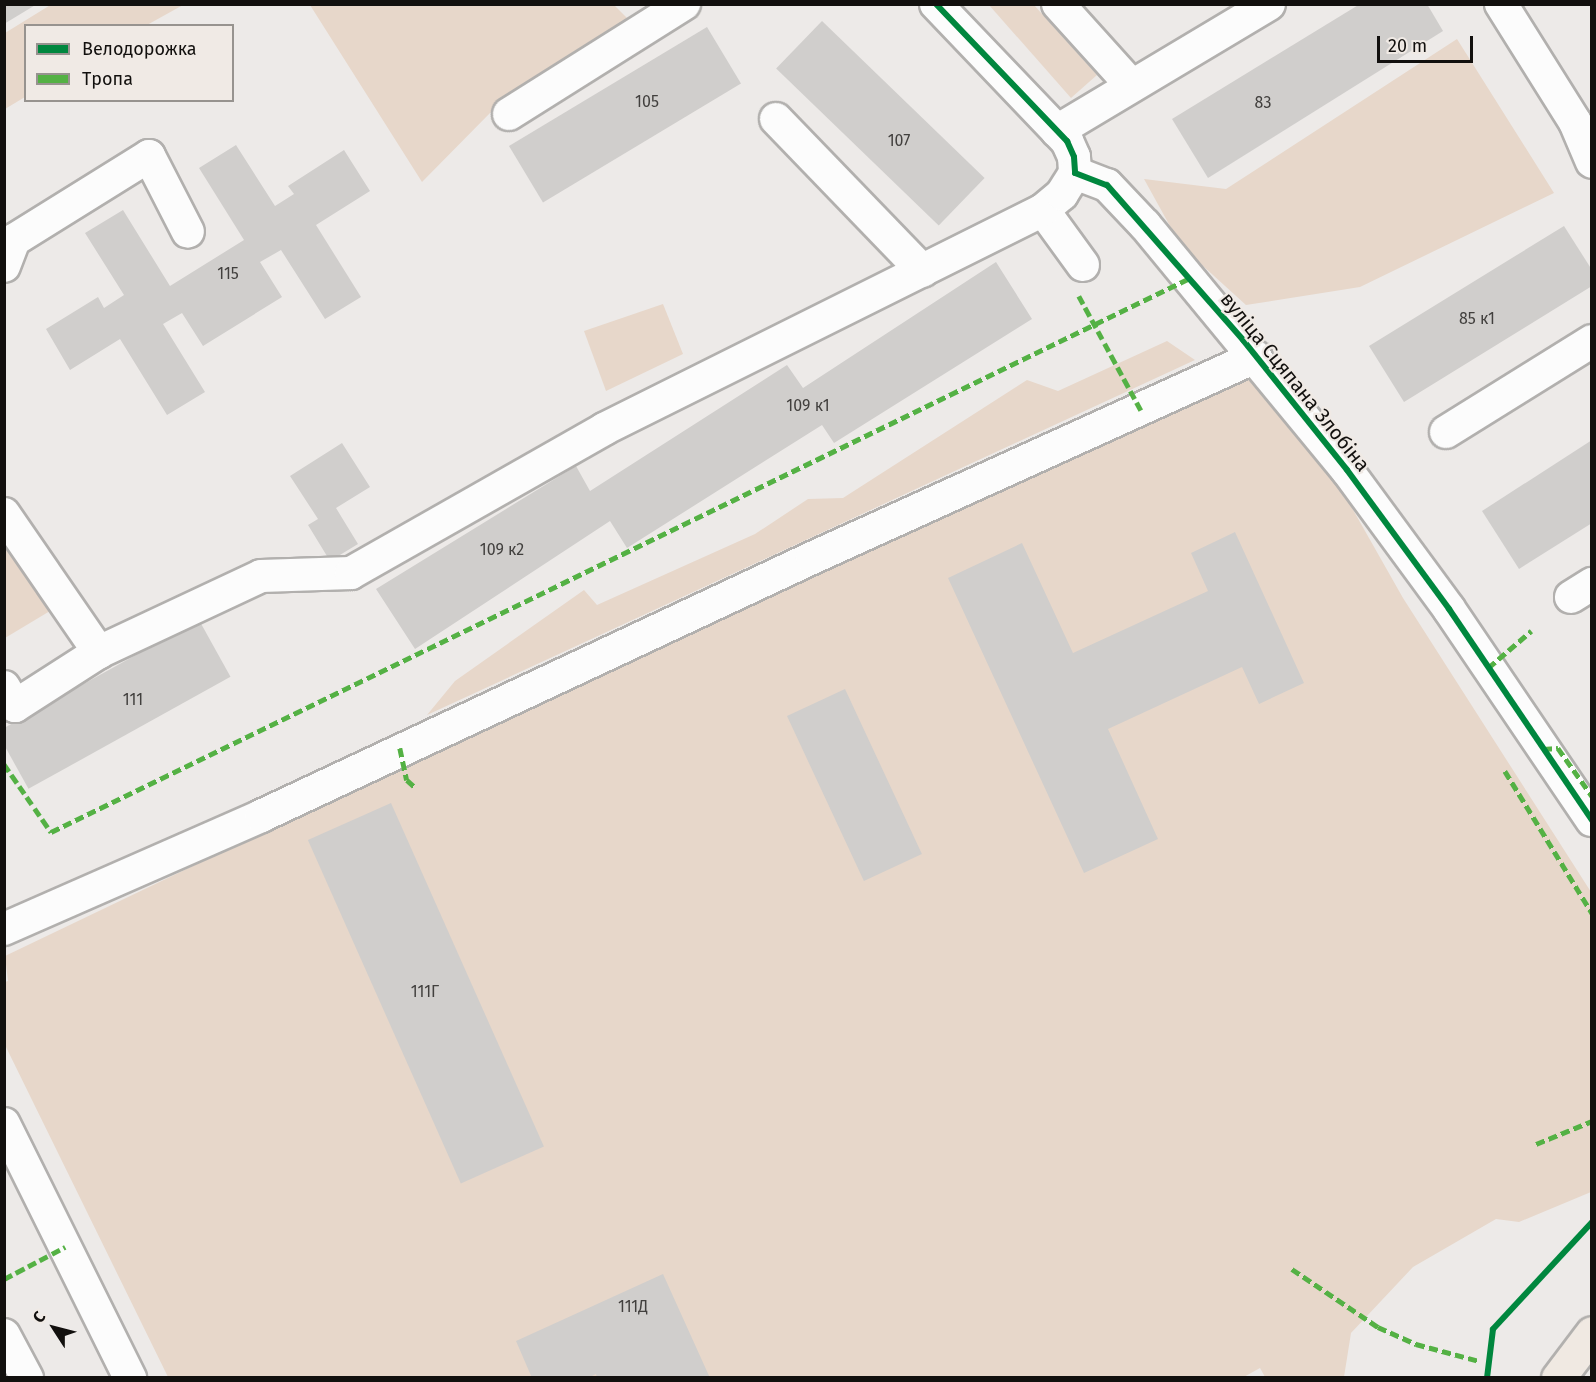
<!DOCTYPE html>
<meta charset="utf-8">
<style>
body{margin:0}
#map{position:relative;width:1596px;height:1382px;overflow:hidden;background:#edeae8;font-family:"Fira Sans",sans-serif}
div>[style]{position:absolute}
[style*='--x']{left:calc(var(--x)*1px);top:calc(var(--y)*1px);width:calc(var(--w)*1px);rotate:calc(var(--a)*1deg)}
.green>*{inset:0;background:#e7d7ca}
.building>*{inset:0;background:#d0cecc;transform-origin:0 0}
.roads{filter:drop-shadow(2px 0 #b2b0ae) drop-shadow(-2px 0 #b2b0ae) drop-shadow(0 2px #b2b0ae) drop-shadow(0 -2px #b2b0ae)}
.minor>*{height:32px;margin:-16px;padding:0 16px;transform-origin:16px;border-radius:16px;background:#fcfcfc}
.major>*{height:33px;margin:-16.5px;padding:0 16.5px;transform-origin:16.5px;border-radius:16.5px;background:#f0e9e2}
.quiet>*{height:4.5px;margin-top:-2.25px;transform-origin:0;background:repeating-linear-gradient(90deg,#54b144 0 9px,transparent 0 13.5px)}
.cycleway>*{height:6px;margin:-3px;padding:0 3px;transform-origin:3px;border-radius:3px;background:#00873e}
span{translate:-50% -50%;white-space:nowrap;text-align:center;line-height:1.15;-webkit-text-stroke:4.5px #f0eae5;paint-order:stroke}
.number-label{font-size:16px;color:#42403e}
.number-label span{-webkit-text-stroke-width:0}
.street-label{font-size:20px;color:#12100e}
.frame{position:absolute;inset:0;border:6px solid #12100e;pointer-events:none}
.legend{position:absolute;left:24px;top:24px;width:210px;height:78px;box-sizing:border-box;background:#f0eae5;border:2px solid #97938f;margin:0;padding:8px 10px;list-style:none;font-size:18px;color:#12100e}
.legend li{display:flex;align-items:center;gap:12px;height:30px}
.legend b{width:30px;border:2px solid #97938f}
.north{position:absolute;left:24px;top:1298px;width:60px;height:60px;-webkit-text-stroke:4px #f0eae5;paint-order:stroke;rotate:306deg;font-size:16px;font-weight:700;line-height:24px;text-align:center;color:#12100e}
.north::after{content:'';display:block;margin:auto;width:21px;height:27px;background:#12100e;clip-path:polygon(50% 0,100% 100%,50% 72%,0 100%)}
.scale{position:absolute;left:1377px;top:36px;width:96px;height:27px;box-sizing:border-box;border:3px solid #12100e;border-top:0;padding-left:8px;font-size:18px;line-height:21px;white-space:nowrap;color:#12100e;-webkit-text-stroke:4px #f0eae5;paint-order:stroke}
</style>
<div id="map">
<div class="green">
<div style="clip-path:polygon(52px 4px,183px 4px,183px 5px,147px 25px,26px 26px,25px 97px,5px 109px,5px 33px)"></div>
<div style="clip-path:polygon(310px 5px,614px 5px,632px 23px,491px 112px,422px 182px)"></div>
<div style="clip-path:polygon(989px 5px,1034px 5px,1097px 75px,1071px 98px)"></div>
<div style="clip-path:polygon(1457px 39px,1554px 193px,1360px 287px,1246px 305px,1181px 246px,1144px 179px,1226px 189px)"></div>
<div style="clip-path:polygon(663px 304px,683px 354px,606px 391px,584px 331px)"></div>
<div style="clip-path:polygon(1167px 341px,1195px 360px,427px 715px,455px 681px,584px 590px,597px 605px,755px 534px,808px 499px,843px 498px,1027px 380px,1058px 391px)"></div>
<div style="clip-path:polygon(1254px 367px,1314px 441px,1403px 598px,1591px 892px,1591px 1192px,1519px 1222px,1496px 1219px,1413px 1267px,1351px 1333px,1344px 1377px,1265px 1377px,1260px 1368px,1242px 1378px,168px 1377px,5px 1045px,5px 982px,8px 981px,5px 956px,623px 660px)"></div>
<div style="clip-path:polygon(10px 543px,50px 611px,5px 638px,4px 546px)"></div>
</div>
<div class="building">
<div style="clip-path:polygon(4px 4px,37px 4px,4px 24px)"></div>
<div style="clip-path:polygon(1360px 4px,1427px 4px,1443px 31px,1208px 178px,1172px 119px)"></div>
<div style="left:822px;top:21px;width:226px;height:66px;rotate:44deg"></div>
<div style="left:707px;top:27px;width:66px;height:231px;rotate:59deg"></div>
<div style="clip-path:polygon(236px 145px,275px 206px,294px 194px,288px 186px,344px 150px,370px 191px,316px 225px,361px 297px,325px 319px,281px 250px,260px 262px,282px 297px,203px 346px,182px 313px,163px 324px,205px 392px,167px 415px,120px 339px,70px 370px,46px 329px,98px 297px,104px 308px,124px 295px,85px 233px,123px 210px,170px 286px,244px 240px,199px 168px)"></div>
<div style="clip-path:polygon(1564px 226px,1592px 270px,1592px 286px,1404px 402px,1369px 346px)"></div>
<div style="clip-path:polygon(996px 262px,1032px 319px,834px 443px,822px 425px,627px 548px,610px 521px,415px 649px,376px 589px,576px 466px,590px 491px,787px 365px,803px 388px)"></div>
<div style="clip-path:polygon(1592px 440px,1592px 523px,1519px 569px,1482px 511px)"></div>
<div style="clip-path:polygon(342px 443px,370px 487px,336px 508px,358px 544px,330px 561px,308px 525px,318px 519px,290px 476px)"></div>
<div style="clip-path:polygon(1235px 532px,1304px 683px,1259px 704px,1242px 667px,1108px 729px,1158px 839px,1084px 873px,948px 578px,1022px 543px,1073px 653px,1208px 591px,1191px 553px)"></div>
<div style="left:199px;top:620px;width:65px;height:231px;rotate:61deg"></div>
<div style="left:845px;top:689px;width:182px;height:64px;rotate:65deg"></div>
<div style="left:391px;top:803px;width:376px;height:91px;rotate:66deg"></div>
<div style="clip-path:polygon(663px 1274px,710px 1378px,597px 1378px,596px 1374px,588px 1378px,532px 1378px,516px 1341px)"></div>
</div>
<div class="roads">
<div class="minor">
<div style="--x:936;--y:4;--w:190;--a:46.3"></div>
<div style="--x:1067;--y:141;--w:17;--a:66"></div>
<div style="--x:1074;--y:157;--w:16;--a:86"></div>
<div style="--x:1058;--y:4;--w:110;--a:47.9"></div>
<div style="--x:1501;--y:4;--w:139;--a:57.9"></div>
<div style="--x:1575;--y:122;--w:43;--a:67"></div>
<div style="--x:509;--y:114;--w:207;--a:-32.2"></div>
<div style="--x:776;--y:119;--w:211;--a:46"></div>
<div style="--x:1057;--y:131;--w:247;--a:-30.9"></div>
<div style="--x:1075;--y:173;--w:34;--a:21"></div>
<div style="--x:1107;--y:185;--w:55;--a:46.5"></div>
<div style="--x:1145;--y:225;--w:318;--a:50.5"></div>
<div style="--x:1347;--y:470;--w:172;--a:53.7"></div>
<div style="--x:1449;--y:609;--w:255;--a:55.9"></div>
<div style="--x:1043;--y:210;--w:68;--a:54"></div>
<div style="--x:4;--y:266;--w:28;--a:-69"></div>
<div style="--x:14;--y:240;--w:159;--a:-31.9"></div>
<div style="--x:149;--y:156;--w:85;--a:62.8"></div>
<div style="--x:1446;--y:432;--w:172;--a:-31.9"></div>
<div style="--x:4;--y:514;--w:168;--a:55.5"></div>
<div style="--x:1571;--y:597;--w:25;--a:-32"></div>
<div style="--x:4;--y:687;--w:22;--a:60"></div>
<div style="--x:15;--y:706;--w:100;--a:-32.7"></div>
<div style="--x:99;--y:652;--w:179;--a:-25.1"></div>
<div style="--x:261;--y:576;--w:90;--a:-1.9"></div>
<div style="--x:351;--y:573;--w:291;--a:-29.6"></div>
<div style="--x:604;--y:429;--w:491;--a:-26.5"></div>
<div style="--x:1043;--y:210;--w:25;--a:-40"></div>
<div style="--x:1062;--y:194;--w:25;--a:-58"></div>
<div style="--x:4;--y:929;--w:281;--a:-23.7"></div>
<div style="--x:261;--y:816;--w:608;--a:-25.09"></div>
<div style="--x:812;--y:558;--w:487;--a:-24.4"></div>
<div style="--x:4;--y:1124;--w:284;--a:63.6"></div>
<div style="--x:4;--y:1335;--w:49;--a:61.9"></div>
</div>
<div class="major">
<div style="--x:1558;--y:1378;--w:56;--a:-52.9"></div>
</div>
</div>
<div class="quiet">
<div style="--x:1079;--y:296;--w:130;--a:61.5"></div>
<div style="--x:1488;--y:668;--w:57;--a:-40.7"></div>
<div style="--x:400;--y:748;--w:33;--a:78"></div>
<div style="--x:407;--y:780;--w:13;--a:42"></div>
<div style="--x:1543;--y:749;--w:15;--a:-4"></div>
<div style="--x:1558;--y:748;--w:59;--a:54.7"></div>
<div style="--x:4;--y:764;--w:83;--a:55.3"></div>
<div style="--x:51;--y:832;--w:1267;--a:-25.94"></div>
<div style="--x:1505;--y:771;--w:167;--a:58.5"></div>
<div style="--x:1536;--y:1144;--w:61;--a:-22.3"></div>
<div style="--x:1292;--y:1269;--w:104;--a:34"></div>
<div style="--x:1378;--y:1327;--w:42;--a:24.1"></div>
<div style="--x:1416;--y:1344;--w:65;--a:15.1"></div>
<div style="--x:4;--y:1279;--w:69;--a:-27.7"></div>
</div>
<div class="cycleway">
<div style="--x:936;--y:4;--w:190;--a:46.3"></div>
<div style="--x:1067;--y:141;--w:17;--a:66"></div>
<div style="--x:1074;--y:157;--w:16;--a:86"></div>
<div style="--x:1075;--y:173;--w:34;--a:21"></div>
<div style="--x:1107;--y:185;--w:206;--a:48.7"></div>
<div style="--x:1243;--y:340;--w:166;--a:51.3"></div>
<div style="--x:1347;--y:470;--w:172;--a:53.7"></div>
<div style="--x:1449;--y:609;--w:255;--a:55.9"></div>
<div style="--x:1487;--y:1378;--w:49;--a:-83"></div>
<div style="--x:1493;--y:1329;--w:146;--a:-47.2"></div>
</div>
<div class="number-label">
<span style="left:647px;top:102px">105</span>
<span style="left:1263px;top:103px">83</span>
<span style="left:899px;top:141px">107</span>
<span style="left:228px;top:274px">115</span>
<span style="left:1477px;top:319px">85 к1</span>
<span style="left:808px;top:406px">109 к1</span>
<span style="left:502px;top:550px">109 к2</span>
<span style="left:133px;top:700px">111</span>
<span style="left:425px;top:992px">111Г</span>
<span style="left:633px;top:1307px">111Д</span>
</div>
<div class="street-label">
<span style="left:1295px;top:382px;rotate:51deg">вуліца Сцяпана Злобіна</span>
</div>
<div class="frame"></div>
<ul class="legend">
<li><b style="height:8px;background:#00873e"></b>Велодорожка</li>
<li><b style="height:8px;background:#54b144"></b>Тропа</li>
</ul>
<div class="north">С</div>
<div class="scale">20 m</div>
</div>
